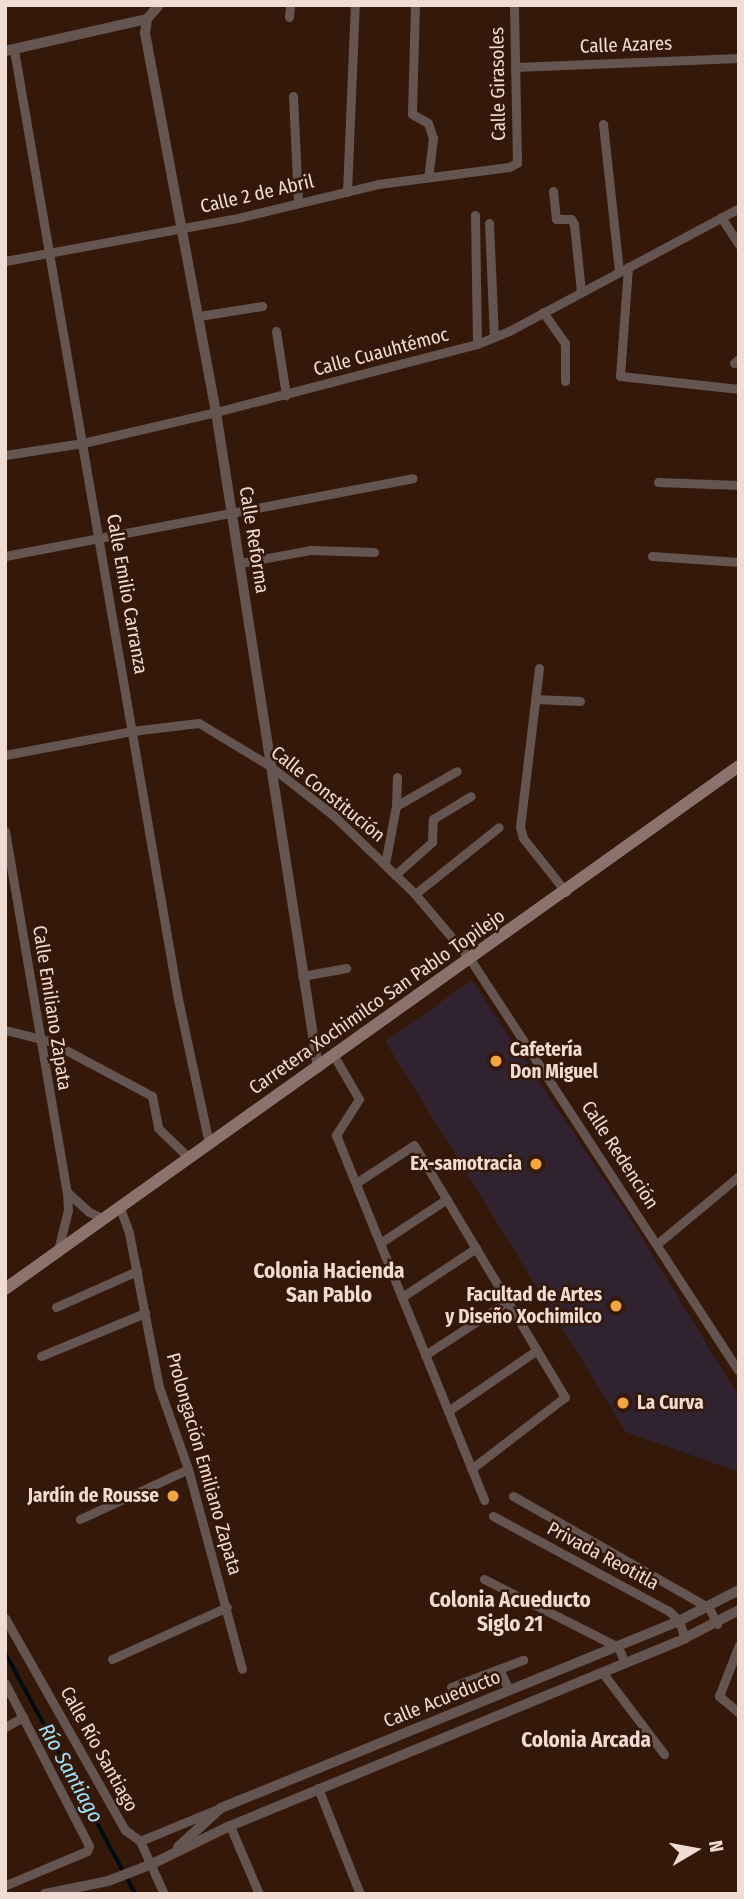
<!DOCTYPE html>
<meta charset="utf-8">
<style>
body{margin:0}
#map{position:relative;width:744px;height:1899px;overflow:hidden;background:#34180a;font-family:"Fira Sans Condensed",sans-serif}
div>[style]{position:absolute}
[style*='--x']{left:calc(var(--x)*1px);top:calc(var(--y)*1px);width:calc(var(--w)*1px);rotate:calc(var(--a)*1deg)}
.education>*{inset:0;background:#30232f}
.stream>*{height:3.5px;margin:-1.75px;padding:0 1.75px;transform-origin:1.75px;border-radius:1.75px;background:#000c11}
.minor>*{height:9px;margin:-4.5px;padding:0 4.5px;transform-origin:4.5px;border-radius:4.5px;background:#655551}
.tertiary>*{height:10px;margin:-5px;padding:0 5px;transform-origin:5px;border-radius:5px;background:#655551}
.secondary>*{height:12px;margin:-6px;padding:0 6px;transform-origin:6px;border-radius:6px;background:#8c726c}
.dots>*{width:19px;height:19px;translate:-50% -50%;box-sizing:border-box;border:4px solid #34180a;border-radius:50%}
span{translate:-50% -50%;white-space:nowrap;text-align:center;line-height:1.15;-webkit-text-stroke:5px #34180a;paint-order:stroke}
.street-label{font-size:19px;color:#f0dcd3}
.poi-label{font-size:19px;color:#f0dcd3;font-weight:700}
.left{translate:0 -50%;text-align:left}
.right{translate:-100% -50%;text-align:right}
.neighbourhood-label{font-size:21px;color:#f0dcd3;font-weight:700}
.water-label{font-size:21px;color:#a1e3fd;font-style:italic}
.frame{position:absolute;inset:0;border:7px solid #f0dcd3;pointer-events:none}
.north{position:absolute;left:660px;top:1815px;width:70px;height:70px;-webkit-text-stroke:5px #34180a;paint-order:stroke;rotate:80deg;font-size:19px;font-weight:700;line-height:28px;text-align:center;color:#f0dcd3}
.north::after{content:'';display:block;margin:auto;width:24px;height:32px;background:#f0dcd3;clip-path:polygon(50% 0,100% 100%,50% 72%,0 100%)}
</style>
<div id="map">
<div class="education">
<div style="clip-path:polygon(472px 980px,628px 1215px,739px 1397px,739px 1472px,626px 1432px,385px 1041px)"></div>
</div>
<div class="stream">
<div style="--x:5;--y:1652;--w:275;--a:61.6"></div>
</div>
<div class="minor">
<div style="--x:415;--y:5;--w:109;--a:91.6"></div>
<div style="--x:412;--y:114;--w:18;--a:29"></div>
<div style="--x:428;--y:123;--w:16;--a:72"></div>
<div style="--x:433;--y:138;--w:39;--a:97"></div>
<div style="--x:289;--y:17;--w:12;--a:-85"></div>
<div style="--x:14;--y:50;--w:963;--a:80.2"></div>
<div style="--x:178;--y:999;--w:148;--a:77.9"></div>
<div style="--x:515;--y:67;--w:224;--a:-2.3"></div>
<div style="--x:293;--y:96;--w:106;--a:87.3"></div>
<div style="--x:603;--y:124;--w:148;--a:83.8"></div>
<div style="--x:553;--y:191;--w:28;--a:84"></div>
<div style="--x:556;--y:219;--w:15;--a:0"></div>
<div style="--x:571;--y:219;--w:6;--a:59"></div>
<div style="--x:574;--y:224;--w:68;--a:84.1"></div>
<div style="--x:347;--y:192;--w:187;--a:-87.6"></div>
<div style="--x:475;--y:215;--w:129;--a:89.1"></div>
<div style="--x:721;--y:217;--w:33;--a:57"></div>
<div style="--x:489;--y:223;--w:114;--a:87.5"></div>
<div style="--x:5;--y:261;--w:241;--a:-10.5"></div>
<div style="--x:242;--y:217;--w:140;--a:-13.6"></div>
<div style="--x:378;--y:184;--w:132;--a:-7.4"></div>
<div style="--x:509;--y:167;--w:9;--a:-27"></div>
<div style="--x:517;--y:163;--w:158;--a:-91.1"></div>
<div style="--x:628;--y:267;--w:109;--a:94.2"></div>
<div style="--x:620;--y:376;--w:120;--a:6.2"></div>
<div style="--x:543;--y:312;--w:38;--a:55"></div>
<div style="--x:565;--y:343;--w:38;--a:90"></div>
<div style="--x:199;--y:316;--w:64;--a:-9"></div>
<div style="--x:276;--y:331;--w:65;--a:81.1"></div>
<div style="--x:734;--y:363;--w:6;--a:-39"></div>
<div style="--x:5;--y:455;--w:79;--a:-8.7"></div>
<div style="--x:83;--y:443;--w:137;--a:-13.1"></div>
<div style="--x:216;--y:412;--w:270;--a:-14.6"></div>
<div style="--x:477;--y:344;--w:35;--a:-22"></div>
<div style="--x:509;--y:331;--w:261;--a:-28.1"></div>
<div style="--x:658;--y:482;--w:81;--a:2.1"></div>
<div style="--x:5;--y:556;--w:415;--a:-10.8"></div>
<div style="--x:652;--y:556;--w:87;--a:3.9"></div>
<div style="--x:240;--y:563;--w:71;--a:-10.5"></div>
<div style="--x:310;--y:550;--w:64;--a:1.8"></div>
<div style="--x:539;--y:668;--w:160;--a:96.8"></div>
<div style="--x:520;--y:827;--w:11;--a:75"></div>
<div style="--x:523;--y:838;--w:69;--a:51.5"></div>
<div style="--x:535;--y:699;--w:45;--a:2.5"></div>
<div style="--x:5;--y:755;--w:129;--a:-10.7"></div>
<div style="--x:132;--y:731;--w:67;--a:-6.8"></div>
<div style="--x:199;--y:723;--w:83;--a:31.2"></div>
<div style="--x:270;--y:766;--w:80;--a:37.9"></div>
<div style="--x:333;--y:815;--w:114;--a:43.9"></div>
<div style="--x:415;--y:894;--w:85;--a:49.8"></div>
<div style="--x:470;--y:959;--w:492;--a:56.9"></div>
<div style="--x:396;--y:806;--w:70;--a:-29.8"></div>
<div style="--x:5;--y:831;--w:366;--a:80.3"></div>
<div style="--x:67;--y:1192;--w:18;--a:87"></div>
<div style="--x:68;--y:1210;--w:41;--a:104"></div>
<div style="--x:385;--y:864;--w:59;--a:-79.3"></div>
<div style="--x:396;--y:806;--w:29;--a:-88"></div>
<div style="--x:395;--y:875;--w:50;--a:-41.7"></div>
<div style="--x:432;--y:842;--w:23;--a:-88"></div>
<div style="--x:433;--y:819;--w:44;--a:-31.2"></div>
<div style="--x:415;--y:894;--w:107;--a:-38.6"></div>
<div style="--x:302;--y:976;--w:45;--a:-10.3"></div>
<div style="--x:5;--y:1030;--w:45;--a:14"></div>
<div style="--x:49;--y:1041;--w:117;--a:28.1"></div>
<div style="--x:152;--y:1096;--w:33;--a:79"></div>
<div style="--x:158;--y:1128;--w:42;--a:44"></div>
<div style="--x:334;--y:1056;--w:50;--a:59.8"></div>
<div style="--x:359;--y:1099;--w:43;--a:122.6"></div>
<div style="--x:336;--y:1135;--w:394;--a:67.9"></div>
<div style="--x:356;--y:1183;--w:69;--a:-33.2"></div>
<div style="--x:414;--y:1145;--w:294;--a:59.1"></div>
<div style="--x:565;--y:1397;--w:118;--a:142.5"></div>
<div style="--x:67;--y:1192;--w:30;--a:42"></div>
<div style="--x:89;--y:1212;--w:17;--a:24"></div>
<div style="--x:120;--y:1208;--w:27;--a:70"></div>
<div style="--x:129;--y:1233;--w:157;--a:79"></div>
<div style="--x:159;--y:1387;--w:87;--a:70.5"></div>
<div style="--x:188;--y:1469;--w:207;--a:74.9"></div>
<div style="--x:380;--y:1243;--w:80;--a:-33.3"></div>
<div style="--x:657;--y:1244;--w:107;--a:-39.7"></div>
<div style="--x:402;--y:1297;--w:89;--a:-33.5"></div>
<div style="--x:56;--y:1307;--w:89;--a:-24"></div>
<div style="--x:425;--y:1355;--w:99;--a:-33"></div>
<div style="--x:41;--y:1356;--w:113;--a:-22.5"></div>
<div style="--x:448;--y:1411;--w:108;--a:-34.4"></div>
<div style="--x:513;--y:1496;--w:226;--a:29.7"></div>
<div style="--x:709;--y:1608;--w:18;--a:63"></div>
<div style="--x:493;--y:1516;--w:200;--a:28.4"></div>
<div style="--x:669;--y:1611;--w:14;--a:45"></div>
<div style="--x:679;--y:1621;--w:18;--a:71"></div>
<div style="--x:80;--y:1519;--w:119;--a:-24.8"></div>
<div style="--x:484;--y:1579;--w:150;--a:26.9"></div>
<div style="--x:618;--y:1647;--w:17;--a:66"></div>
<div style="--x:5;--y:1618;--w:244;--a:60.5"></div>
<div style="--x:125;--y:1830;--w:19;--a:36"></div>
<div style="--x:140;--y:1841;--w:58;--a:65.6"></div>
<div style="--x:739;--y:1645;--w:55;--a:111.4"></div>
<div style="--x:719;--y:1696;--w:26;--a:40"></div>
<div style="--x:112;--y:1659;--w:126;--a:-24.3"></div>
<div style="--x:602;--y:1672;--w:103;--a:52.9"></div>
<div style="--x:5;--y:1683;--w:183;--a:62.7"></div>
<div style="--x:89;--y:1846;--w:5;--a:112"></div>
<div style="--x:87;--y:1851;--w:88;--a:157.2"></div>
<div style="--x:451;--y:1687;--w:51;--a:-20.6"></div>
<div style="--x:509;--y:1690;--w:23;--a:-115"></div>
<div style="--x:499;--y:1669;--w:26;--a:-21"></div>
<div style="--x:5;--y:1727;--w:21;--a:-29"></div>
<div style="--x:318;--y:1788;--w:114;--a:68.4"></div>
<div style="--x:230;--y:1826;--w:74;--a:66.9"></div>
<div style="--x:140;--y:1841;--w:87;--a:-22.4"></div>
</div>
<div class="tertiary">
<div style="--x:147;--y:19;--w:14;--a:98"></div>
<div style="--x:145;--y:33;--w:386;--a:79.4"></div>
<div style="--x:216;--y:412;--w:664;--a:81.16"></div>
<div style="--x:147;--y:19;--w:18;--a:-49"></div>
<div style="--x:5;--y:51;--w:146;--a:-12.7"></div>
<div style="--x:178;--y:1847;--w:58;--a:-42.2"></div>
<div style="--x:221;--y:1808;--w:495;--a:-22.2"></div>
<div style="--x:679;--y:1621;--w:68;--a:-27.3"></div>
<div style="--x:45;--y:1894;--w:64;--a:-11.7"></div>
<div style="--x:108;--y:1881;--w:47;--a:-21.1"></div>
<div style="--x:152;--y:1864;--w:87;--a:-26"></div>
<div style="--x:230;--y:1826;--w:492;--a:-22.4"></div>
<div style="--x:685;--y:1638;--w:61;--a:-27.4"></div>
</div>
<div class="secondary">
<div style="--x:5;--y:1289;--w:901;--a:-35.47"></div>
</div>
<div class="dots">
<div style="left:496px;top:1061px;background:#f2a541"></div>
<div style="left:536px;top:1164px;background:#f2a541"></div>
<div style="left:616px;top:1306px;background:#f2a541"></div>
<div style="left:623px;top:1403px;background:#f2a541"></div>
<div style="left:173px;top:1496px;background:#f2a541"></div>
</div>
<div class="street-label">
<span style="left:626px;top:45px;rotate:-2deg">Calle Azares</span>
<span style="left:498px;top:84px;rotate:-91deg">Calle Girasoles</span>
<span style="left:257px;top:194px;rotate:-13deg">Calle 2 de Abril</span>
<span style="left:381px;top:352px;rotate:-15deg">Calle Cuauhtémoc</span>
<span style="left:254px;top:540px;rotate:81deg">Calle Reforma</span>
<span style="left:127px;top:594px;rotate:80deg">Calle Emilio Carranza</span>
<span style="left:328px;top:794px;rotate:39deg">Calle Constitución</span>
<span style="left:377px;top:1002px;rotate:-35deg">Carretera Xochimilco San Pablo Topilejo</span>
<span style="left:52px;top:1008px;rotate:81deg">Calle Emiliano Zapata</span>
<span style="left:620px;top:1155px;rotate:57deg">Calle Redención</span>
<span style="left:204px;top:1464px;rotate:74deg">Prolongación Emiliano Zapata</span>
<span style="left:603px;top:1556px;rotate:28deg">Privada Reotitla</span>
<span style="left:442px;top:1699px;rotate:-22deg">Calle Acueducto</span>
<span style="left:99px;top:1749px;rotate:61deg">Calle Río Santiago</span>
</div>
<div class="poi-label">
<span class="left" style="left:510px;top:1061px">Cafetería<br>Don Miguel</span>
<span class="right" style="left:522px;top:1164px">Ex-samotracia</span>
<span class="right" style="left:602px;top:1306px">Facultad de Artes<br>y Diseño Xochimilco</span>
<span class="left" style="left:637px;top:1403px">La Curva</span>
<span class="right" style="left:159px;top:1496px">Jardín de Rousse</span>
</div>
<div class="neighbourhood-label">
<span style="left:329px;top:1283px">Colonia Hacienda<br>San Pablo</span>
<span style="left:510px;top:1612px">Colonia Acueducto<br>Siglo 21</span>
<span style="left:586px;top:1740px">Colonia Arcada</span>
</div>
<div class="water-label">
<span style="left:71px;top:1773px;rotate:61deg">Río Santiago</span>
</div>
<div class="frame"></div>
<div class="north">N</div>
</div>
